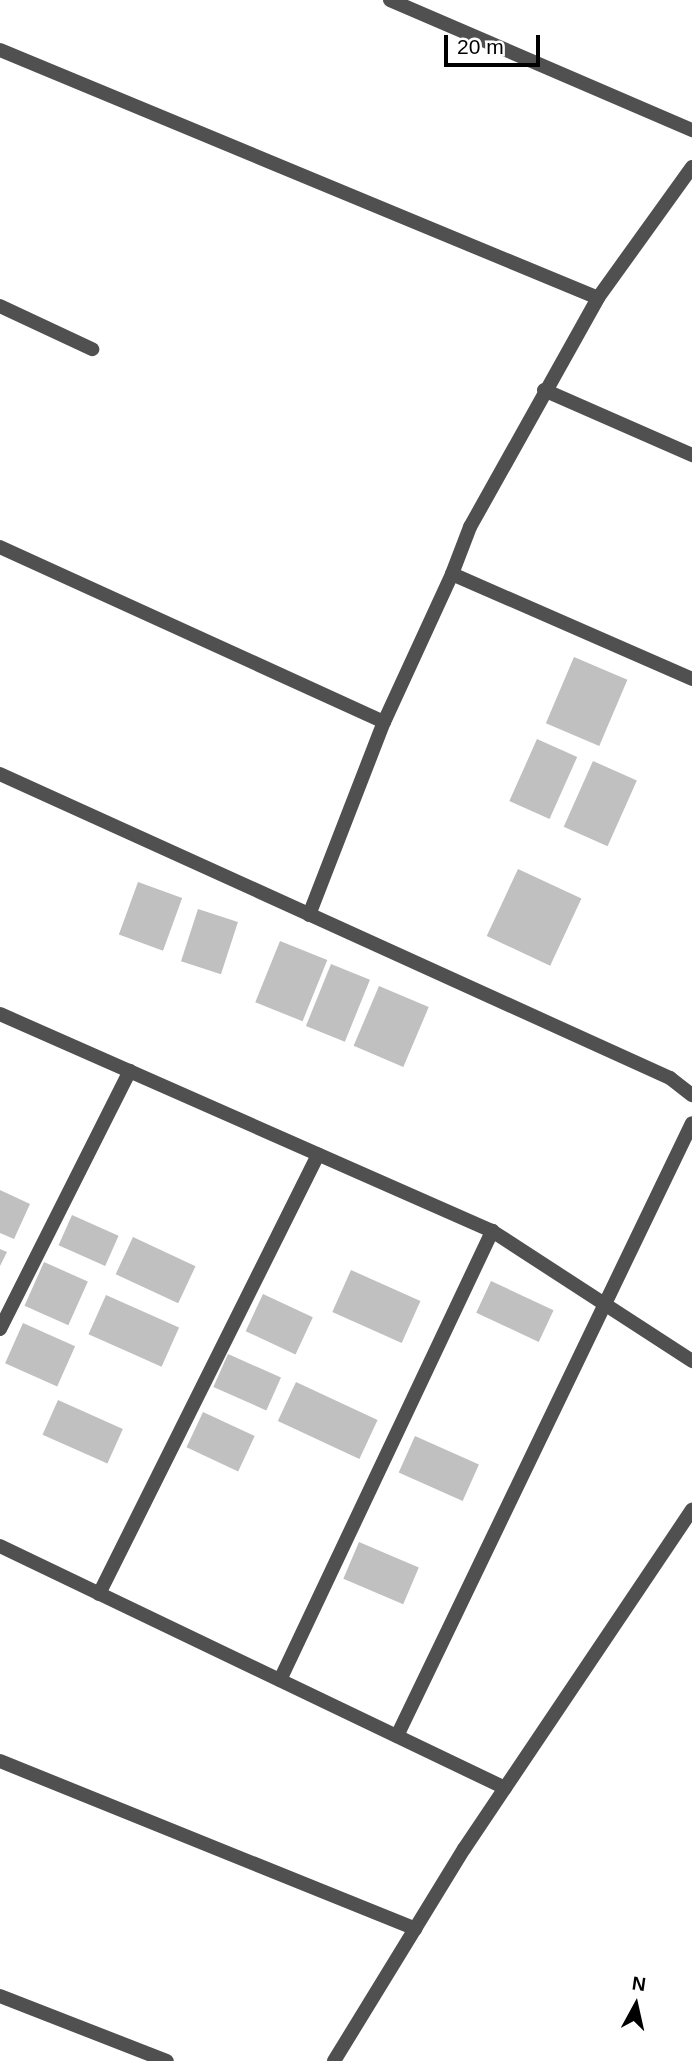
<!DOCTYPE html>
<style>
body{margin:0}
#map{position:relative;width:692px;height:2061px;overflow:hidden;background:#fff;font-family:Helvetica,sans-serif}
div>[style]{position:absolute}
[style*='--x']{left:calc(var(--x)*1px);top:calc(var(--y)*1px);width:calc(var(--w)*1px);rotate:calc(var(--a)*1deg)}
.building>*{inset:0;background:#c0c0c0;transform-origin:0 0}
.street>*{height:14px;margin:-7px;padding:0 7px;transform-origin:7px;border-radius:7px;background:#505050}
span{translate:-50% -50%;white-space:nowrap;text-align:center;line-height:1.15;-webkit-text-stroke:5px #fff;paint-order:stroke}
.north{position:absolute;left:601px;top:1970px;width:70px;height:70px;-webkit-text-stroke:5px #fff;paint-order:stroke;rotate:8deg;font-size:19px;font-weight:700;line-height:28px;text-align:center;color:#000}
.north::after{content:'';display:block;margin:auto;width:24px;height:32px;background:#000;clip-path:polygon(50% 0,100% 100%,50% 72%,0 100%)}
.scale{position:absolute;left:444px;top:35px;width:96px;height:32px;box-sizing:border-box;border:4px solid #000;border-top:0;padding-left:9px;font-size:21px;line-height:24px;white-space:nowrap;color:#000;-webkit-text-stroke:5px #fff;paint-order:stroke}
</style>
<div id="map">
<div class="building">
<div style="left:574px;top:657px;width:58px;height:72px;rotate:23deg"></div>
<div style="left:537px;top:739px;width:44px;height:68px;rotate:24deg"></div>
<div style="left:593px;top:761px;width:48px;height:72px;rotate:24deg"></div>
<div style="left:518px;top:869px;width:70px;height:74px;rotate:25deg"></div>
<div style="left:138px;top:882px;width:47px;height:56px;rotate:20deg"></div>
<div style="left:198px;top:909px;width:42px;height:55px;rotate:18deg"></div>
<div style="left:280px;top:941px;width:51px;height:66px;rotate:22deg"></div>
<div style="left:331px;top:964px;width:42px;height:67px;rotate:22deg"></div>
<div style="left:379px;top:986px;width:54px;height:65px;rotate:23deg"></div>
<div style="clip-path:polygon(0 1190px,30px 1204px,14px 1239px,0 1233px)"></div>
<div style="left:72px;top:1215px;width:51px;height:33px;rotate:24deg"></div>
<div style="left:133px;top:1237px;width:69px;height:41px;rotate:25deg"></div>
<div style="clip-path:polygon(0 1249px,7px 1252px,0 1266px)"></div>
<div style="left:44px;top:1262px;width:48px;height:48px;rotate:24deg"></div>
<div style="left:351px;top:1270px;width:76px;height:46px;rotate:24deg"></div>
<div style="left:491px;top:1281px;width:69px;height:35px;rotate:25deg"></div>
<div style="left:263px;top:1294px;width:55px;height:41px;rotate:25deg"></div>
<div style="left:106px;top:1295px;width:80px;height:43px;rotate:24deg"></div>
<div style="left:23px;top:1323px;width:57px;height:44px;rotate:24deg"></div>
<div style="left:228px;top:1354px;width:58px;height:36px;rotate:24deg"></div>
<div style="left:296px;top:1382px;width:90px;height:43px;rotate:25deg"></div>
<div style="left:58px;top:1400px;width:71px;height:38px;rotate:24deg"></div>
<div style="left:203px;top:1412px;width:57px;height:39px;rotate:25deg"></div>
<div style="left:415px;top:1436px;width:70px;height:40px;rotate:24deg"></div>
<div style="left:359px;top:1542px;width:65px;height:40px;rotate:23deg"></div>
</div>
<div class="street">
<div style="--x:390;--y:0;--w:329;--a:23.3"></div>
<div style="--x:0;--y:50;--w:647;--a:22.52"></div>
<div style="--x:692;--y:167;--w:161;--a:125.7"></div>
<div style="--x:598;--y:298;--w:262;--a:119.2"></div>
<div style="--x:470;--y:527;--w:50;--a:111"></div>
<div style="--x:452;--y:574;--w:262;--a:23.6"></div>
<div style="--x:0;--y:306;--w:102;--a:25.1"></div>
<div style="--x:544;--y:390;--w:162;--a:23.7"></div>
<div style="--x:0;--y:547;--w:422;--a:24.5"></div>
<div style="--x:0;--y:774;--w:736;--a:24.41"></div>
<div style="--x:670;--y:1078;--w:28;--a:38"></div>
<div style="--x:309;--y:915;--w:207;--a:-68.8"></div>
<div style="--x:384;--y:722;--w:163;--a:-65.3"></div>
<div style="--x:0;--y:1014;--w:538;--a:23.8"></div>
<div style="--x:492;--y:1231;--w:239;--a:33"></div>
<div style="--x:0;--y:1329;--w:289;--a:-63.3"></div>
<div style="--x:0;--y:1546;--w:560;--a:25.6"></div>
<div style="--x:99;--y:1594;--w:491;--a:-63.5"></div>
<div style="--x:280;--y:1680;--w:497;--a:-64.7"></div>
<div style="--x:397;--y:1736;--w:680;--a:-64.3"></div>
<div style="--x:0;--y:1761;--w:448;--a:22"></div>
<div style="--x:0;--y:1996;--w:179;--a:21.3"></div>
<div style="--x:334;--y:2061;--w:249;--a:-58.5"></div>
<div style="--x:464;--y:1849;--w:409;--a:-56.1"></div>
</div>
<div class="north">N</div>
<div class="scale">20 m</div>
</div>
